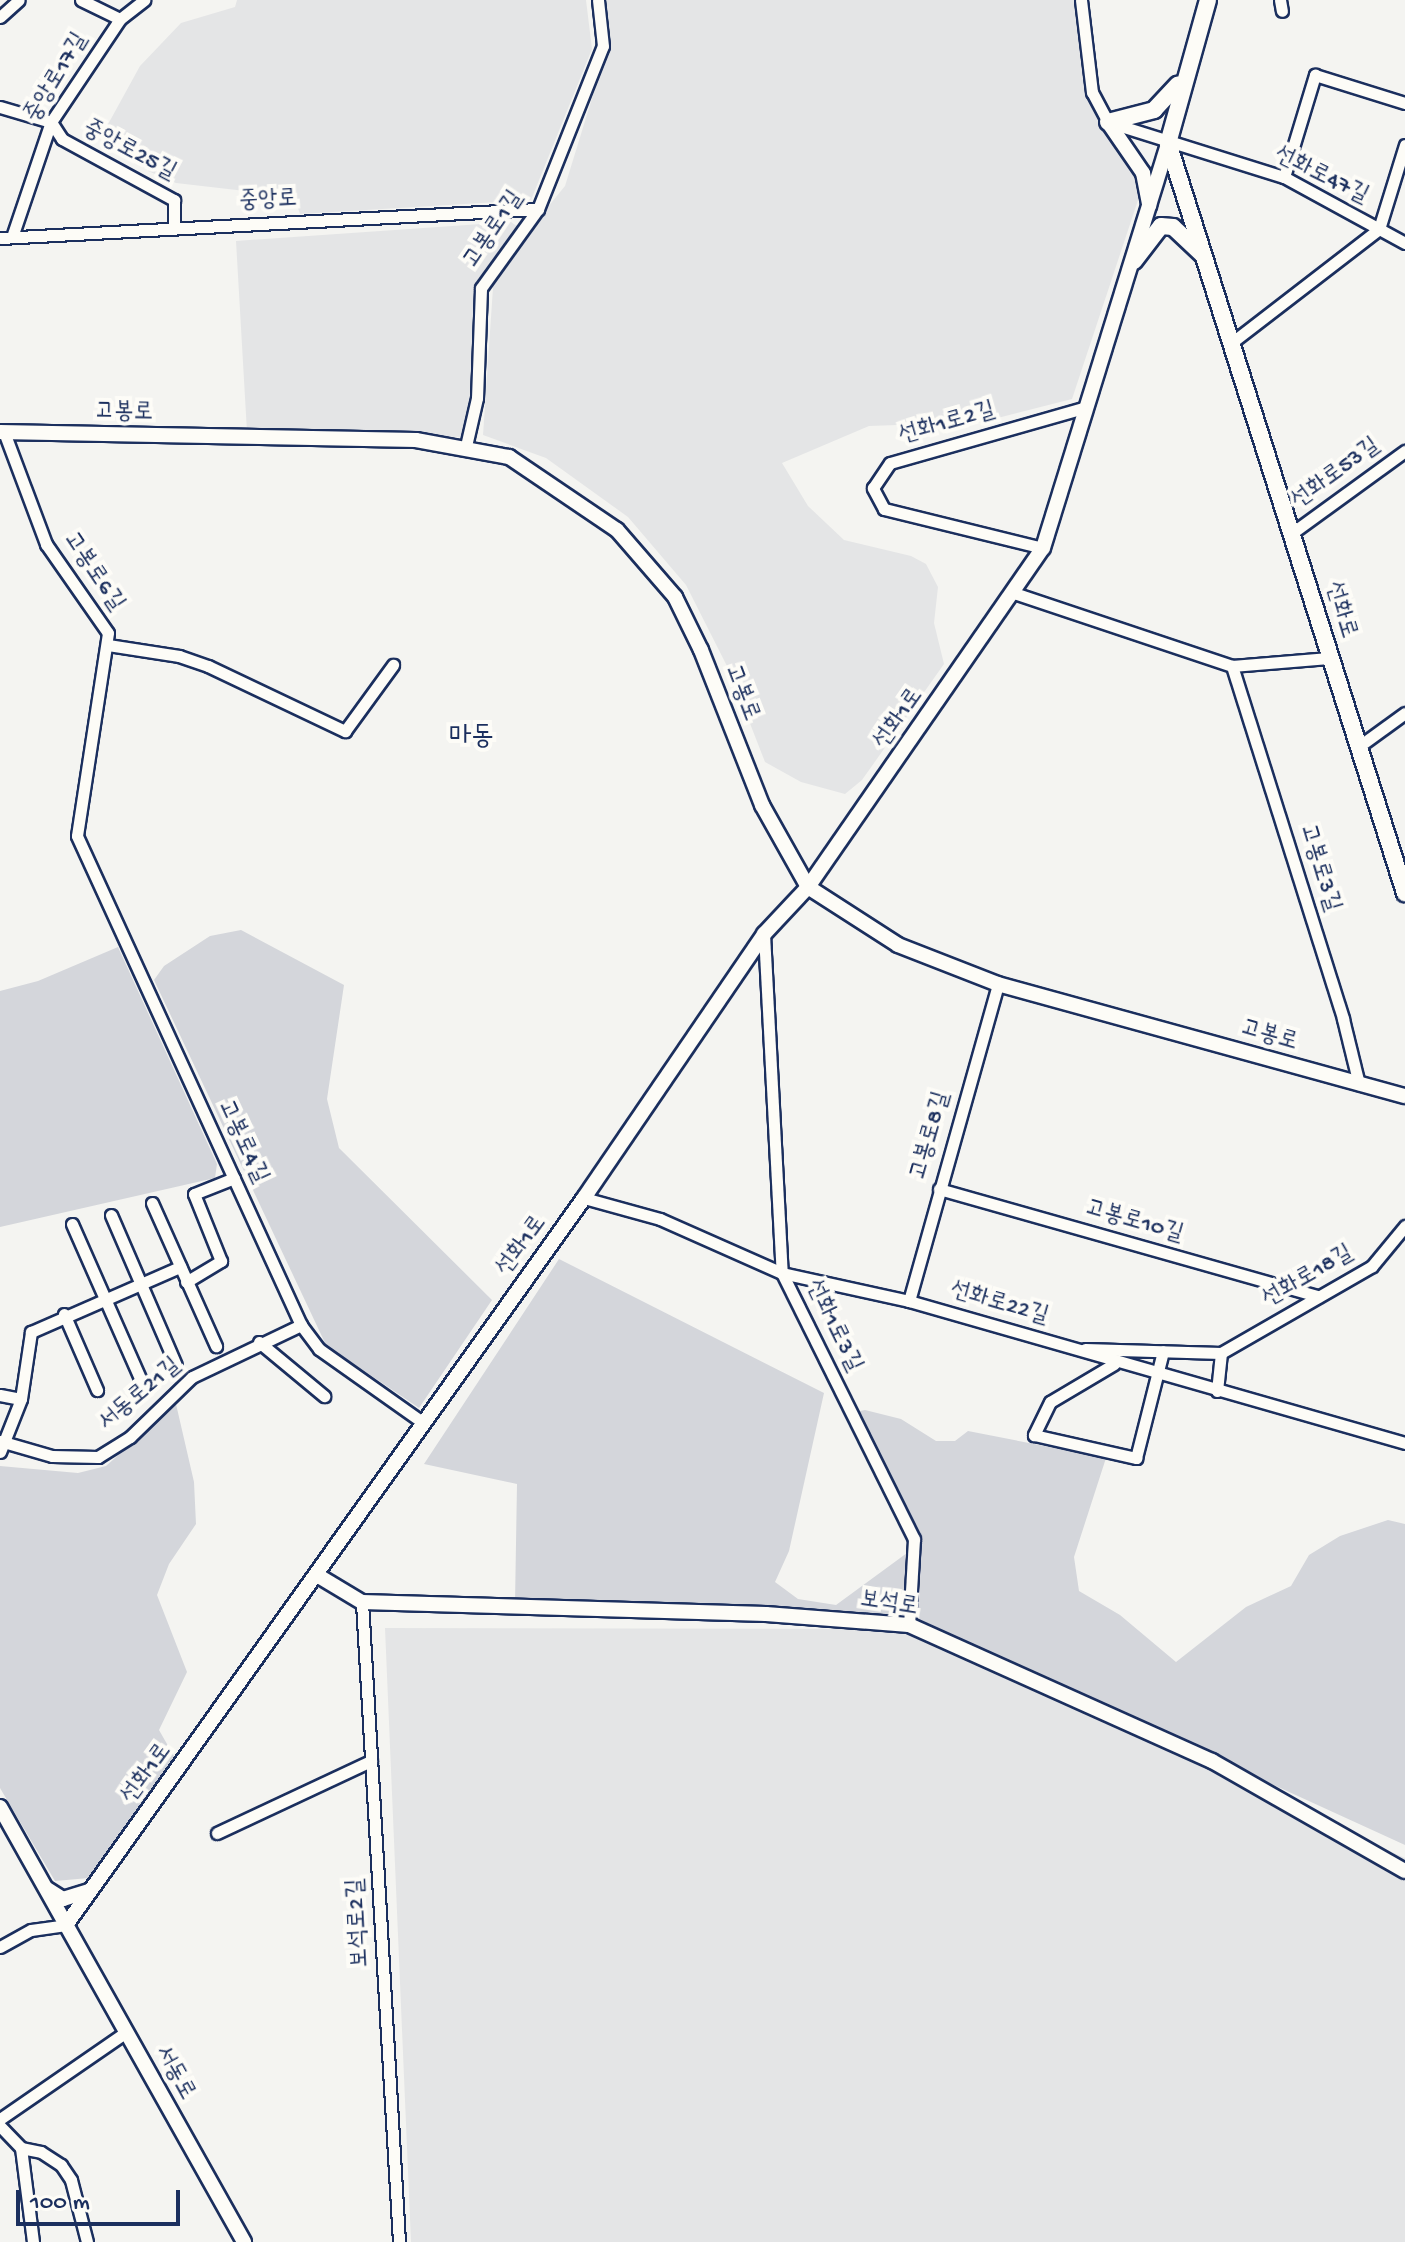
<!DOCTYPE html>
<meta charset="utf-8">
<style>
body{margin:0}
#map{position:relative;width:1405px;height:2242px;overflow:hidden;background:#f4f4f1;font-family:"Gochi Hand","Poor Story",sans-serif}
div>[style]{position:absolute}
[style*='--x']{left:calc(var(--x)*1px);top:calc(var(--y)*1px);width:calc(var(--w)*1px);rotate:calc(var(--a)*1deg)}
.built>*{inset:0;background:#e4e5e6}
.green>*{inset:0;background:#d4d6db}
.roads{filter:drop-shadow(2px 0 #1b2f5e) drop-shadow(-2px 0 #1b2f5e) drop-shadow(0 2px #1b2f5e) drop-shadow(0 -2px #1b2f5e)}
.minor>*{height:11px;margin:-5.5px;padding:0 5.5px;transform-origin:5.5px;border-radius:5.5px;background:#fdfcf7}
.tertiary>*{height:14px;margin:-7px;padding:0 7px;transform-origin:7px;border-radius:7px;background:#fdfcf7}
.secondary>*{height:16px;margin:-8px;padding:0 8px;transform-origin:8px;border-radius:8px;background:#fdfcf7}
span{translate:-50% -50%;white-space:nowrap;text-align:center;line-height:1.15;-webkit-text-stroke:8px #fdfcf7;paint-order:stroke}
.street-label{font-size:24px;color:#1b2f5e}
.quarter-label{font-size:28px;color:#1b2f5e}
.scale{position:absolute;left:16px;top:2190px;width:164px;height:36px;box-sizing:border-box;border:4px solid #1b2f5e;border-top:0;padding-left:10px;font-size:24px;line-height:28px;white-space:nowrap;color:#1b2f5e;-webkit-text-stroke:6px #fdfcf7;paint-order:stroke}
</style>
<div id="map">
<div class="built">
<div style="clip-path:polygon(237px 0,586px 0,592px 49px,531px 200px,300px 214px,296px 202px,262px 193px,176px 183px,148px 171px,153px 156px,101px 137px,140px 66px,181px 23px,235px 7px)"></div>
<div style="clip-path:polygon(605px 0,1076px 0,1088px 96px,1143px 185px,1072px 399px,947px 431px,925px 424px,869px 426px,782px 463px,808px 506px,844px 540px,911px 556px,926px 564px,938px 587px,934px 623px,944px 664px,862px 780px,845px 794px,801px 782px,765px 762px,730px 672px,686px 585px,628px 517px,546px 458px,483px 435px,494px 273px,565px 186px,609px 43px)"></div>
<div style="clip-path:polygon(511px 222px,518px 227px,476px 286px,472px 397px,463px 437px,247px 432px,236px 241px)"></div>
<div style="clip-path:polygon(385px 1628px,900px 1629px,1405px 1858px,1405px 2242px,411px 2242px)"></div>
</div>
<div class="green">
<div style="clip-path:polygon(241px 930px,344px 985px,327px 1099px,339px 1148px,492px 1300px,419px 1408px,326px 1345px,154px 980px,164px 966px,210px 936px)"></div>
<div style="clip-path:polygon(118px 947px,217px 1164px,215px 1178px,0 1227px,0 991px,38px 981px)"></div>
<div style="clip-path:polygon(559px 1259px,824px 1393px,789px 1551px,775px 1582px,798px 1599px,836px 1605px,907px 1553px,903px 1620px,515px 1603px,517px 1484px,424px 1464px)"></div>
<div style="clip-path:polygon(176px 1404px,194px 1482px,196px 1524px,169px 1564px,157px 1595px,187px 1672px,159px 1730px,175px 1758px,89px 1878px,55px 1881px,0 1788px,0 1466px,78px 1473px,106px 1466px)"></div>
<div style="clip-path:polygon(865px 1410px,901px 1419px,936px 1441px,955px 1441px,968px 1431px,1106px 1458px,1074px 1557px,1079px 1591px,1120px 1615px,1176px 1662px,1246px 1607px,1291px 1586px,1309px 1555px,1340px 1536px,1388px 1520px,1405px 1524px,1405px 1845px,915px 1621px,921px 1535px,855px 1412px)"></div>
</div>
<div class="roads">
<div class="minor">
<div style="--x:81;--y:0;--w:43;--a:26"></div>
<div style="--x:1081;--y:0;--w:93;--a:83.2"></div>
<div style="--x:1092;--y:92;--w:34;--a:62"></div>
<div style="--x:1108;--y:122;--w:184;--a:17.4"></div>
<div style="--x:1284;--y:177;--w:138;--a:28.6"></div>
<div style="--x:1280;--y:0;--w:11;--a:80"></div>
<div style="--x:0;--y:17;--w:25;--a:-42"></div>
<div style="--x:0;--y:107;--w:53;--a:16.4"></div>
<div style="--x:51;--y:122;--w:20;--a:57"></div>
<div style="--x:62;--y:139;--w:128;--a:28.6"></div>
<div style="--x:174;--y:200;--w:27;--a:90"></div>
<div style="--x:1284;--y:177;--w:107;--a:-73.1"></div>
<div style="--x:1315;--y:75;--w:94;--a:17.3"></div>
<div style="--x:12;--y:237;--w:121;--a:-71.3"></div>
<div style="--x:51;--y:122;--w:124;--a:-56.2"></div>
<div style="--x:120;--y:19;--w:31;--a:-38"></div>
<div style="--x:0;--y:238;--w:539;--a:-3.09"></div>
<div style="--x:1235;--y:340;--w:182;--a:-37.6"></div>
<div style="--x:1379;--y:229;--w:88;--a:-72.8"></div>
<div style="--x:4;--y:432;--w:120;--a:69.4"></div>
<div style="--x:46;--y:544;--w:108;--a:55.1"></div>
<div style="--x:108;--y:633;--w:205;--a:98.7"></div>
<div style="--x:77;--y:836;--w:538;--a:65.39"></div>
<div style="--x:301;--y:1325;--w:30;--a:53"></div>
<div style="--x:319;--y:1349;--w:126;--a:35.3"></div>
<div style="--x:466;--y:446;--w:49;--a:-77.1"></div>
<div style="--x:477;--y:398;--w:110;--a:-87.9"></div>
<div style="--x:481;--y:288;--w:97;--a:-54.2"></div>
<div style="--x:538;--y:209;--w:175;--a:-68.3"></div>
<div style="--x:603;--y:46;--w:46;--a:-96.2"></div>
<div style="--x:1292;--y:533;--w:140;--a:-36"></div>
<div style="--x:1043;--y:548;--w:164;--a:-166.2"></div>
<div style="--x:884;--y:509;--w:24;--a:-118"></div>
<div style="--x:873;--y:488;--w:30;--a:-56"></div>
<div style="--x:890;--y:463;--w:205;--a:-15.9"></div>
<div style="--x:1014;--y:593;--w:230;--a:18.5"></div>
<div style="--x:1232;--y:666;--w:97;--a:-4.7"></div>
<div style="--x:108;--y:645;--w:72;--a:8.8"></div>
<div style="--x:179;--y:656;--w:31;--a:19"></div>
<div style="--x:208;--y:666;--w:152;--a:25.4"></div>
<div style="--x:345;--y:731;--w:82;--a:-54"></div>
<div style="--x:1232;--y:666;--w:370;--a:72.5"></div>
<div style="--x:1343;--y:1019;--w:67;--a:76.2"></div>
<div style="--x:1358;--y:747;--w:58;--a:-35.9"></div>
<div style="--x:764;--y:934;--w:339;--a:87"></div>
<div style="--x:782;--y:1273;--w:297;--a:63.6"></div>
<div style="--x:914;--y:1539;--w:86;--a:93.3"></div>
<div style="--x:939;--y:1189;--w:394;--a:15.8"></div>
<div style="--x:584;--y:1198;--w:79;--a:15.4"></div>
<div style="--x:660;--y:1219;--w:133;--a:23.9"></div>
<div style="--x:782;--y:1273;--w:130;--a:12.4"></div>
<div style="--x:909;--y:1301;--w:516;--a:15.98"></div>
<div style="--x:152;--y:1203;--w:157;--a:65.9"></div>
<div style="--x:111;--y:1215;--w:163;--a:66.6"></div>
<div style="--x:72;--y:1224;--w:176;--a:66.2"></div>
<div style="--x:186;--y:1282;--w:41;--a:-31"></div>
<div style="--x:221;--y:1261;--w:72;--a:-111.9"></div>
<div style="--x:194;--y:1194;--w:43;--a:-21.8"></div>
<div style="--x:909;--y:1301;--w:329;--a:-74.3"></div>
<div style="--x:64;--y:1314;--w:83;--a:66.5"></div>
<div style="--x:259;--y:1342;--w:85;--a:39.7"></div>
<div style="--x:1085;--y:1349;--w:136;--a:1.7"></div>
<div style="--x:1221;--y:1353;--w:174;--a:-29.9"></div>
<div style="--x:1372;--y:1266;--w:52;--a:-50.5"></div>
<div style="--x:1114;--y:1364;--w:74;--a:149.3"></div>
<div style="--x:1050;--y:1402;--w:37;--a:116"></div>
<div style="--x:1034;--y:1435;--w:105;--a:12.7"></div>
<div style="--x:1136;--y:1458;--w:110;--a:-75.8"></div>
<div style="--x:1217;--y:1391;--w:38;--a:-84"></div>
<div style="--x:0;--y:1395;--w:21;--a:11"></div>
<div style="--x:0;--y:1441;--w:54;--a:16.1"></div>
<div style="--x:52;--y:1456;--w:46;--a:1.2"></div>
<div style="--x:98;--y:1457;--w:38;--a:-32"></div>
<div style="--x:130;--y:1437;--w:86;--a:-44.1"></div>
<div style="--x:192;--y:1377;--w:121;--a:-25.5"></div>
<div style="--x:0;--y:1452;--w:57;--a:-68.4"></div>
<div style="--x:21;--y:1399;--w:68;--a:-81.5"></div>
<div style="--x:31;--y:1332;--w:163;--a:-23.6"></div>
<div style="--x:362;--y:1602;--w:641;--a:86.69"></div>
<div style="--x:217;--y:1833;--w:170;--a:-25.1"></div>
<div style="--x:0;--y:1947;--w:35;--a:-29"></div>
<div style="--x:31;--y:1930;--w:35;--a:-8"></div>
<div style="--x:0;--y:2119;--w:153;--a:-34.6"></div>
<div style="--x:0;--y:2126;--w:30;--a:46"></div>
<div style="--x:21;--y:2148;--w:95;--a:82.7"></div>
<div style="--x:21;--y:2148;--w:20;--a:11"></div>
<div style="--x:41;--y:2152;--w:24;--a:33"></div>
<div style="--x:61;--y:2165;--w:18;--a:56"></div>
<div style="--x:71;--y:2180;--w:64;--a:75.5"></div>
</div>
<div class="tertiary">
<div style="--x:1108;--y:122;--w:62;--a:55.5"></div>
<div style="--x:1143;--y:173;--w:33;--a:79"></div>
<div style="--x:0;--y:432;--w:416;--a:1.1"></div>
<div style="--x:416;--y:440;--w:95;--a:10.4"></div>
<div style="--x:509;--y:457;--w:130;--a:34.1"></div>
<div style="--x:617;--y:530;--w:89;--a:49.1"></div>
<div style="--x:675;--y:597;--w:59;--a:63.9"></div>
<div style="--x:701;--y:650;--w:167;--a:68.5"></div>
<div style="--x:762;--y:805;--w:94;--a:60.7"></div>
<div style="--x:808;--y:887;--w:107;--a:32.8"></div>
<div style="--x:898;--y:945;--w:107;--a:21.3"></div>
<div style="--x:998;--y:984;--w:422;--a:15.4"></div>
<div style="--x:317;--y:1575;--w:52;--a:31"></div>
<div style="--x:362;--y:1602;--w:404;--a:1.7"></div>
<div style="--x:766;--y:1614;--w:143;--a:4.4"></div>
<div style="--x:909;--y:1625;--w:332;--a:24.2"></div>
<div style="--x:1212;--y:1761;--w:222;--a:29.7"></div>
<div style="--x:0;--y:1807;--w:499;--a:60.7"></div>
<div style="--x:47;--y:1889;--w:19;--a:32"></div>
<div style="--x:63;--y:1899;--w:28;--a:-17"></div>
<div style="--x:66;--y:1925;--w:893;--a:-54.53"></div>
<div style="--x:584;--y:1198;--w:320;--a:-55.7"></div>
<div style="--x:764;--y:934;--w:64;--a:-46.9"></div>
<div style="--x:808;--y:887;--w:412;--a:-55.3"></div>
<div style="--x:1043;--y:548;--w:424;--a:-72.8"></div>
</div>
<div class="secondary">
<div style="--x:1208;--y:0;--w:148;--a:105.6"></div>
<div style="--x:1168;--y:143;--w:787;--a:72.46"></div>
<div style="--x:1108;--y:122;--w:48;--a:-14.6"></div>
<div style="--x:1154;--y:110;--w:35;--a:-47"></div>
<div style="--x:1134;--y:261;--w:44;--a:-52.4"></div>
<div style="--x:1161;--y:226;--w:12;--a:5"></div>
<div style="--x:1173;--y:227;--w:40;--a:43"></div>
</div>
</div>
<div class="street-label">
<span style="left:57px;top:78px;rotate:-59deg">중앙로17길</span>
<span style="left:129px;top:151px;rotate:28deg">중앙로25길</span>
<span style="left:1321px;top:176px;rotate:26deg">선화로47길</span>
<span style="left:268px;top:201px;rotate:-3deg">중앙로</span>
<span style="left:494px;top:230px;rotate:-56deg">고봉로1길</span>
<span style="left:124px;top:413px;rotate:1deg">고봉로</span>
<span style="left:947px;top:424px;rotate:-16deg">선화1로2길</span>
<span style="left:1336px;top:474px;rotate:-36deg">선화로53길</span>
<span style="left:93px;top:572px;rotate:56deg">고봉로6길</span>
<span style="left:1340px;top:610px;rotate:73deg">선화로</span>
<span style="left:741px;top:693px;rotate:69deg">고봉로</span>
<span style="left:899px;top:719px;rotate:-55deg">선화1로</span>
<span style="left:1319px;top:868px;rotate:73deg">고봉로3길</span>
<span style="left:1269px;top:1036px;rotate:16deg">고봉로</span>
<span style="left:931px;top:1136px;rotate:-74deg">고봉로8길</span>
<span style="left:242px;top:1142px;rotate:65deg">고봉로4길</span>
<span style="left:1134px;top:1222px;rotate:16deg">고봉로10길</span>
<span style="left:522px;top:1246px;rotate:-54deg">선화1로</span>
<span style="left:1308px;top:1277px;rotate:-30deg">선화로18길</span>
<span style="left:999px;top:1304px;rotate:16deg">선화로22길</span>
<span style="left:833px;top:1326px;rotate:64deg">선화1로3길</span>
<span style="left:140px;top:1395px;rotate:-40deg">서동로21길</span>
<span style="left:889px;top:1604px;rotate:9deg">보석로</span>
<span style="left:147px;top:1774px;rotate:-54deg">선화1로</span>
<span style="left:359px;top:1923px;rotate:-93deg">보석로2길</span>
<span style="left:174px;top:2073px;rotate:61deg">서동로</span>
</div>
<div class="quarter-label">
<span style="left:471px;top:738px">마동</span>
</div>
<div class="scale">100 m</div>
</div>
